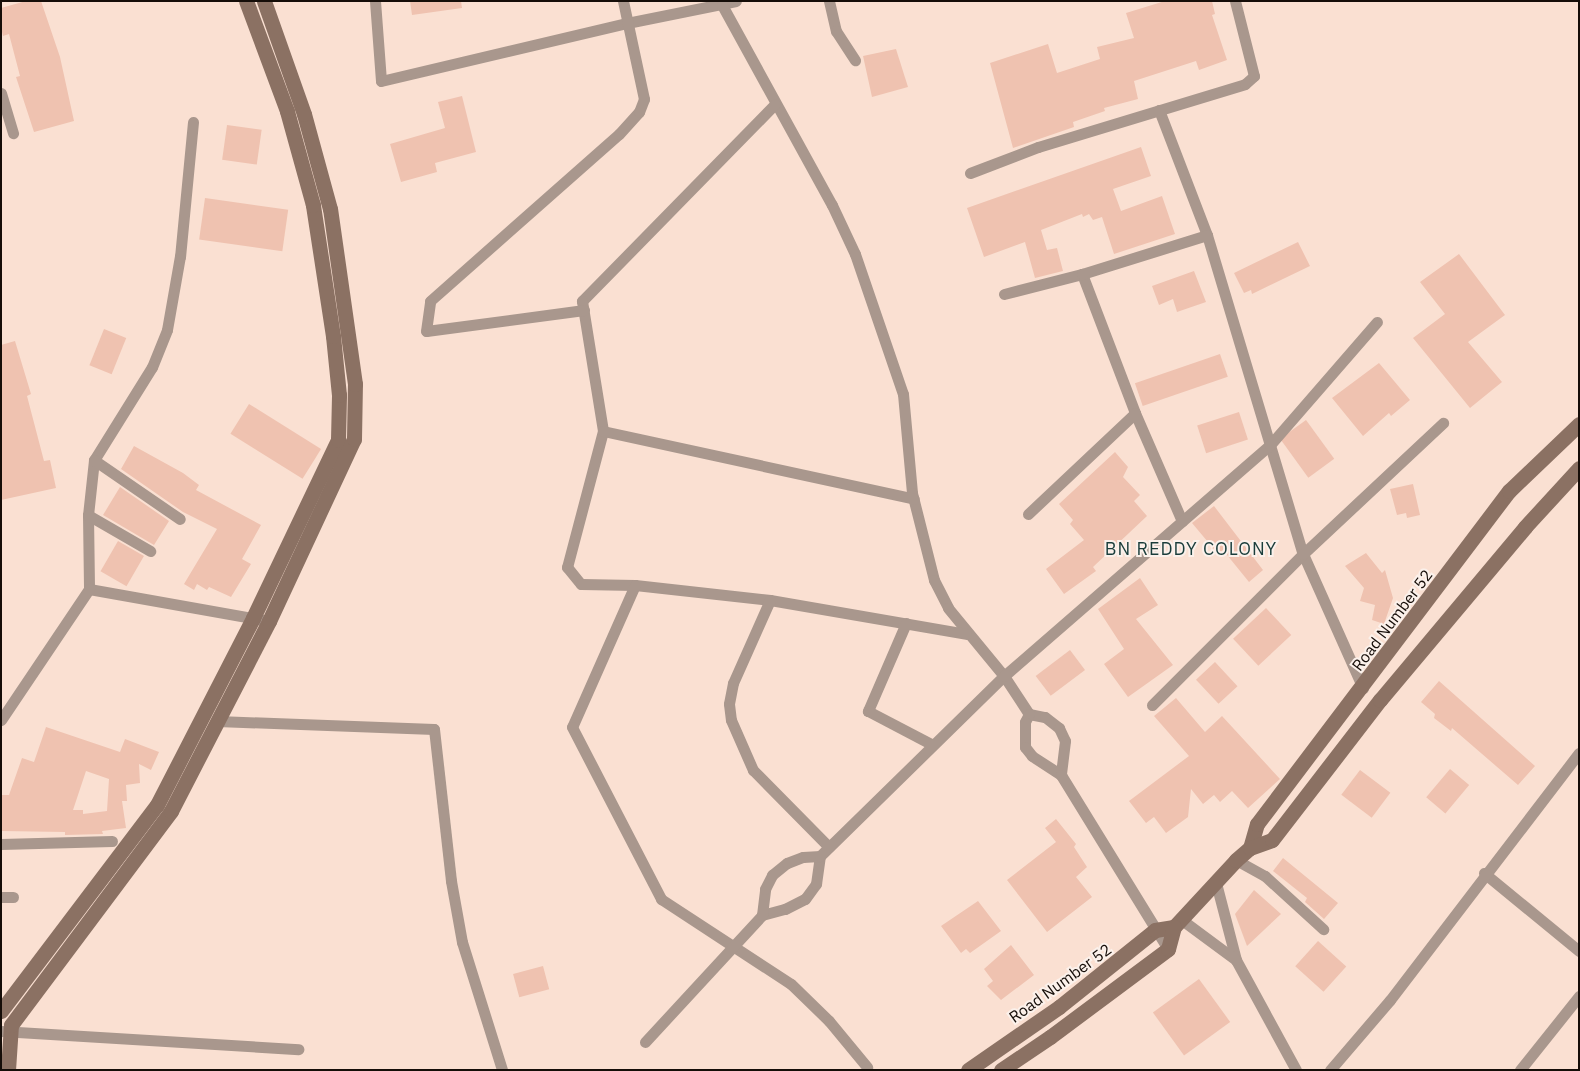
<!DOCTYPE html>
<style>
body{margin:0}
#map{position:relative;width:1580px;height:1071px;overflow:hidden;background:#fae0d2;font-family:"IBM Plex Sans",sans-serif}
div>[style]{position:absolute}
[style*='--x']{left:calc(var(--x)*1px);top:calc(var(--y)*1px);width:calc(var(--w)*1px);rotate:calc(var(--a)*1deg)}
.building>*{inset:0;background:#efc2b0;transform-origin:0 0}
.street>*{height:11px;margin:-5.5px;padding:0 5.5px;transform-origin:5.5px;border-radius:5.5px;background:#a9978d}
.secondary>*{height:15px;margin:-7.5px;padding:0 7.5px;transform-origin:7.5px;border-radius:7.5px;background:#8b7163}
span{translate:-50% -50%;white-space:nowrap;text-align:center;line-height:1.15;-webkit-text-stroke:4px #fbf1eb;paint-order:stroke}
.street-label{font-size:16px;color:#150d08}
.neighbourhood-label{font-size:18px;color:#1a3d3b;letter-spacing:1px}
.frame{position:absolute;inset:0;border:2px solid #150d08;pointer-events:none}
</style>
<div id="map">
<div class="building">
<div style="clip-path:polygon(26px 1px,41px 1px,60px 57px,74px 121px,34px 132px,16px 77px,20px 76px,9px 34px,3px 36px,1px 28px,1px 8px)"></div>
<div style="clip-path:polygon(410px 1px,461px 1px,462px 8px,412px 15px)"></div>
<div style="clip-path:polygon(1165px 1px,1212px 1px,1215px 14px,1212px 15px,1227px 60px,1199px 70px,1196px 61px,1134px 81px,1138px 99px,1104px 108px,1105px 111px,1073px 122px,1074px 127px,1013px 148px,990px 63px,1048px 44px,1057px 73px,1100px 59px,1097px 47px,1134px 38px,1126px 13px)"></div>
<div style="clip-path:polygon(896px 49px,908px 87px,872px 97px,863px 56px)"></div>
<div style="clip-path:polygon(462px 96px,476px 152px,435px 163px,437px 172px,401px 182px,390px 144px,445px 128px,438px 102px)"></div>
<div style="left:227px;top:125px;width:35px;height:35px;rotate:8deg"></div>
<div style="clip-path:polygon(1141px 147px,1151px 176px,1113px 189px,1121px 211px,1162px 196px,1175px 234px,1114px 254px,1102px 217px,1093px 220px,1089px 214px,1083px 217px,1082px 214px,1041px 230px,1047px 250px,1057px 248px,1063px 271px,1035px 278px,1025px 242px,984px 257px,967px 208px)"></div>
<div style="left:205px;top:198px;width:84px;height:42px;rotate:8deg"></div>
<div style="clip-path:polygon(1298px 242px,1310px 266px,1252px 294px,1251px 290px,1244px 293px,1234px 273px)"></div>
<div style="clip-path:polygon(1459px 254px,1505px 315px,1468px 342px,1502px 382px,1470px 408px,1413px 338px,1445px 314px,1420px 282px)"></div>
<div style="clip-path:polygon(1194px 271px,1206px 302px,1177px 312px,1173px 299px,1159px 305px,1152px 286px)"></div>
<div style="left:104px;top:329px;width:24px;height:39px;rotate:22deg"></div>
<div style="clip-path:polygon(15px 341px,31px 394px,27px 396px,44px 461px,50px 460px,56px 488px,1px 500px,1px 345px)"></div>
<div style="left:1220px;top:354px;width:24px;height:90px;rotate:71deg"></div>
<div style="clip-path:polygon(1379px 363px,1410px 400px,1391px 416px,1389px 413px,1363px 436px,1332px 398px)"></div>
<div style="left:249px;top:404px;width:85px;height:35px;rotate:32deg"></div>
<div style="left:1239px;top:412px;width:29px;height:44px;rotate:72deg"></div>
<div style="left:1306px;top:420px;width:48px;height:32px;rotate:54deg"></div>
<div style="clip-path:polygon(134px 446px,183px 473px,199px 485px,196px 490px,261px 525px,242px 559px,251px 564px,231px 597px,209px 587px,207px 590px,197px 584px,194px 590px,184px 584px,217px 529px,183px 512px,121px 469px)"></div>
<div style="clip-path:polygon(1115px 452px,1128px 467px,1123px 477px,1140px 495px,1134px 501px,1147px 516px,1093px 567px,1096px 571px,1064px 594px,1046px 569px,1084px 540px,1070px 524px,1073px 520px,1059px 504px)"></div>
<div style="clip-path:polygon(1413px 484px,1420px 515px,1407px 518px,1406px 513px,1397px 515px,1390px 489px)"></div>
<div style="clip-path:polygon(120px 487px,169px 521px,154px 545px,103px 515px)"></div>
<div style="clip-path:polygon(1214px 506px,1263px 570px,1249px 582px,1223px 550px,1218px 554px,1192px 523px)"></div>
<div style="left:118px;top:541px;width:30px;height:35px;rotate:30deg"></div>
<div style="clip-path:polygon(1366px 553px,1382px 573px,1385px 570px,1393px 598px,1384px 624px,1372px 620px,1375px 605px,1360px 601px,1364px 588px,1345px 566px)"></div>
<div style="clip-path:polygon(1140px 578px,1158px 605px,1136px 619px,1173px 665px,1128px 697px,1104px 664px,1124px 649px,1098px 609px)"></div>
<div style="left:1266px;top:608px;width:37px;height:45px;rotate:47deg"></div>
<div style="left:1070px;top:650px;width:25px;height:43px;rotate:53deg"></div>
<div style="left:1215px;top:662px;width:33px;height:26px;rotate:47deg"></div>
<div style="clip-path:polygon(1439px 681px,1535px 766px,1518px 785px,1452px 728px,1451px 731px,1434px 718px,1435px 714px,1421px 702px)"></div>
<div style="clip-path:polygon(1176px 698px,1205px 732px,1222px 716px,1280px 779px,1248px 808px,1232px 791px,1220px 802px,1214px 795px,1203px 804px,1191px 789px,1188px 817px,1166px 833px,1154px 817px,1146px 823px,1129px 801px,1189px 756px,1154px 716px)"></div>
<div style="clip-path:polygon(evenodd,46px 727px,120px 752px,125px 739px,159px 752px,151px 770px,139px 764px,140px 783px,126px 785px,127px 801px,122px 801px,126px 828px,102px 831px,103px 834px,65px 835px,65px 832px,1px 831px,1px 795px,9px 795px,22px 758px,34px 762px,46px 727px,86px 771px,109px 779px,107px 811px,83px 814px,83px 810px,73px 810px,86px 771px)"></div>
<div style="left:1450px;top:769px;width:25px;height:37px;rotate:40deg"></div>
<div style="left:1360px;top:770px;width:38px;height:31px;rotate:37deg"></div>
<div style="clip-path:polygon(1056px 819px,1076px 844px,1074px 847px,1087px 867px,1076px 877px,1092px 897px,1047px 932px,1007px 880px,1056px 842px,1045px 828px)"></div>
<div style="clip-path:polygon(1283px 858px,1338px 903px,1324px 919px,1305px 902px,1307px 898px,1273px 871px)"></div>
<div style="clip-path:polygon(1254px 890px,1281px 914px,1247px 946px,1235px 914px)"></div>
<div style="clip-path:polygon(978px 901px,1001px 931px,970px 953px,966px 949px,961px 953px,941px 926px)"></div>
<div style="left:1318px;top:941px;width:38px;height:34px;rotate:42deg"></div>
<div style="clip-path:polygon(1011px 945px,1034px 975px,1001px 1000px,987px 986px,993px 981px,984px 969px)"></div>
<div style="left:543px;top:966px;width:24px;height:31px;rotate:75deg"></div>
<div style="left:1199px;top:979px;width:53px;height:57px;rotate:54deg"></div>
</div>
<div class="street">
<div style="--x:375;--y:1;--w:80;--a:85.7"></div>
<div style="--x:381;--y:81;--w:253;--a:-13.3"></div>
<div style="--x:627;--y:23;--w:111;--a:-11.4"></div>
<div style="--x:829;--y:1;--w:31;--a:77"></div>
<div style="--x:836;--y:31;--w:35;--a:57"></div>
<div style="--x:722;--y:5;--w:228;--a:61.2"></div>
<div style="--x:832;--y:205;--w:54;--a:64.9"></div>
<div style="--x:855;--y:254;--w:148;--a:71.1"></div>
<div style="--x:903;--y:394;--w:99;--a:84.8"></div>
<div style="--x:912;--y:493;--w:90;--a:75.8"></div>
<div style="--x:934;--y:580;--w:31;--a:63"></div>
<div style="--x:948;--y:608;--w:88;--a:50.5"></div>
<div style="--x:1004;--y:676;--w:45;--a:56.7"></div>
<div style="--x:1029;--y:714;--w:16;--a:11"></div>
<div style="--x:1045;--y:717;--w:18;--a:38"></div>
<div style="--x:1059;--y:728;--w:14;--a:65"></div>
<div style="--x:1065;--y:741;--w:34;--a:97"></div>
<div style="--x:1;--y:93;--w:42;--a:73.3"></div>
<div style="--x:775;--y:104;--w:276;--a:134.4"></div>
<div style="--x:582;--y:301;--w:132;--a:80.8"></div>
<div style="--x:603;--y:431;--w:141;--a:104.8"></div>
<div style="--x:567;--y:567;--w:22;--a:51"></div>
<div style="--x:581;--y:584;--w:54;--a:1.1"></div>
<div style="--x:635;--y:585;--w:136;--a:6.3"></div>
<div style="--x:770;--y:600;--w:199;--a:9.8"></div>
<div style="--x:1159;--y:110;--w:134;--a:69"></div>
<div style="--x:1207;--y:235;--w:333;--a:73.3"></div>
<div style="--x:1303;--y:554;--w:147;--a:65.9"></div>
<div style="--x:193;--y:122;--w:135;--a:95.5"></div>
<div style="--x:180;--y:256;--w:75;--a:100"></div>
<div style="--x:167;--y:330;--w:40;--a:112"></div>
<div style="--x:152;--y:367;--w:110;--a:121.9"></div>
<div style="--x:94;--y:460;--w:55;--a:96.2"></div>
<div style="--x:88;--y:515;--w:74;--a:89.2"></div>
<div style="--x:89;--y:589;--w:183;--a:10.1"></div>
<div style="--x:970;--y:173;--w:73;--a:-20.9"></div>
<div style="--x:1038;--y:147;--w:216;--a:-16.9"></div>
<div style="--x:1245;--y:84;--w:12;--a:-42"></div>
<div style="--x:1254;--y:76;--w:77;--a:-104.2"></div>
<div style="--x:1082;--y:274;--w:149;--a:69.1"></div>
<div style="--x:1135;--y:413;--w:118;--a:66.5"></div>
<div style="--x:1004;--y:294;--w:81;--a:-14.4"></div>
<div style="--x:1082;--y:274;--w:131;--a:-17.3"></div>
<div style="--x:584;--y:310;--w:159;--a:172.4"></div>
<div style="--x:426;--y:331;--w:30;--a:-82"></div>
<div style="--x:430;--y:301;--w:252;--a:-41.5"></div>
<div style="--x:619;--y:134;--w:30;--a:-48"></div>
<div style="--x:639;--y:112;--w:14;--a:-69"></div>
<div style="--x:644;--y:99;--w:100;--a:-102.1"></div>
<div style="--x:603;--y:431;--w:318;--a:12.3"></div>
<div style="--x:94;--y:460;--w:104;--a:34.5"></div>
<div style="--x:1028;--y:514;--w:147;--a:-43.3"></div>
<div style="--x:88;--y:515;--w:72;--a:30.1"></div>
<div style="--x:635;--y:585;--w:155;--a:113.9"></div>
<div style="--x:572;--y:727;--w:194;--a:62.6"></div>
<div style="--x:661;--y:899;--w:155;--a:33.2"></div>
<div style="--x:791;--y:984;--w:53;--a:44.2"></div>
<div style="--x:829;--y:1021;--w:60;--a:50.4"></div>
<div style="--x:770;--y:600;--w:91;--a:114"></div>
<div style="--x:733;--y:683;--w:21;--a:101"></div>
<div style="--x:729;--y:704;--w:16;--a:83"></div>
<div style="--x:731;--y:720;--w:55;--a:66.3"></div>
<div style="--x:753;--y:770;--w:108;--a:45.4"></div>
<div style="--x:906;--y:623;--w:96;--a:113.4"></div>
<div style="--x:868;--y:711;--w:73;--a:27.6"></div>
<div style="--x:1152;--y:705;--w:214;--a:-45"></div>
<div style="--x:1303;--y:554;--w:192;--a:-43.1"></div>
<div style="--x:1029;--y:714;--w:9;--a:117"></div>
<div style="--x:1025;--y:722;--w:25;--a:90"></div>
<div style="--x:1025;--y:747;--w:11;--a:52"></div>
<div style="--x:1032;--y:756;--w:35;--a:33"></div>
<div style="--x:1061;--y:775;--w:204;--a:58.4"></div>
<div style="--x:1;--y:720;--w:158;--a:-56.1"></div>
<div style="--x:217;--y:721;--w:217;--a:2.1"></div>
<div style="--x:434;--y:729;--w:153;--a:83.6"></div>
<div style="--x:451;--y:881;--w:62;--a:79.8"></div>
<div style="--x:462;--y:942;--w:134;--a:72.6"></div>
<div style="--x:1;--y:844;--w:111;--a:-1.5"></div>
<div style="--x:1236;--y:860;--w:33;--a:29"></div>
<div style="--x:1265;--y:876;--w:79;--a:42.4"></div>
<div style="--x:1484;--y:873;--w:123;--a:39.4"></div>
<div style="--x:1216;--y:883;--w:80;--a:75.4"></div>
<div style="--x:1236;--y:960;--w:125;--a:61.4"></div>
<div style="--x:1;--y:897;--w:12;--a:0"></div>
<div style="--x:762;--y:915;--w:24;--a:-15"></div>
<div style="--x:785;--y:909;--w:22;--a:-27"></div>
<div style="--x:805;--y:899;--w:19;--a:-54"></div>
<div style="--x:816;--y:884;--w:28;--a:-82"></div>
<div style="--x:1182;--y:920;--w:67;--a:36.5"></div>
<div style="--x:1;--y:1031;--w:298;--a:3.5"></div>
<div style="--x:645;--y:1042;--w:173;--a:-47.3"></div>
<div style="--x:762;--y:915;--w:26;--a:-83"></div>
<div style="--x:765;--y:889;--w:16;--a:-63"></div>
<div style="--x:772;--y:875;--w:19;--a:-39"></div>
<div style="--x:787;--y:863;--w:17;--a:-21"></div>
<div style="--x:803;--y:857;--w:17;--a:-3"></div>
<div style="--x:820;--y:856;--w:257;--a:-44.4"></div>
<div style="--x:1004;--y:676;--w:352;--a:-41"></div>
<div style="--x:1270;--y:445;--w:163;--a:-49"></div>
<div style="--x:1330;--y:1070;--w:92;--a:-49.4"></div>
<div style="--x:1390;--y:1000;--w:311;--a:-52.6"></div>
<div style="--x:1520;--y:1070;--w:95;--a:-51.4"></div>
</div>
<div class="secondary">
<div style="--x:1250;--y:848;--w:25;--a:-74"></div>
<div style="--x:1257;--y:824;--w:418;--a:-52.9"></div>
<div style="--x:1509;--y:491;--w:97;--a:-43.7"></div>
<div style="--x:1;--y:1011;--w:258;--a:-52.9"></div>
<div style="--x:157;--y:805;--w:210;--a:-62.8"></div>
<div style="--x:253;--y:618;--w:197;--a:-64.5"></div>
<div style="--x:338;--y:440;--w:45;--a:-88.7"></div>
<div style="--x:339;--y:395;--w:59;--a:-95.8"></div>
<div style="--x:333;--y:336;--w:133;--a:-98.7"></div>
<div style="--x:313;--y:205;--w:98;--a:-105.5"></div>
<div style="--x:287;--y:111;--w:117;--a:-110.4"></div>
<div style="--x:8;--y:1070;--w:45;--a:-86.2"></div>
<div style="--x:11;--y:1025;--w:267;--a:-53.2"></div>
<div style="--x:171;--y:811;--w:214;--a:-62.7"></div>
<div style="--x:269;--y:621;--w:201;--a:-65"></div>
<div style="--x:354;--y:439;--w:55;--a:-89"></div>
<div style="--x:355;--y:384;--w:177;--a:-98.1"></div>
<div style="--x:330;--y:209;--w:98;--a:-105.3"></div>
<div style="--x:304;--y:114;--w:120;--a:-109.5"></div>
<div style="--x:968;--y:1070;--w:111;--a:-34.7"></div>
<div style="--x:1059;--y:1007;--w:123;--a:-38.7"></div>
<div style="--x:1155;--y:930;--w:19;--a:-9"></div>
<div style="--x:1174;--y:927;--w:91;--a:-47.2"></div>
<div style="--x:1236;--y:860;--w:18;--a:-41"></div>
<div style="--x:1250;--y:848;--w:23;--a:-20"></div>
<div style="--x:1272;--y:840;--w:177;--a:-52.4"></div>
<div style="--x:1380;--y:700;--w:226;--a:-50"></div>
<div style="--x:1525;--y:527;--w:80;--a:-47.5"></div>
<div style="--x:1001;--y:1070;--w:59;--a:-34"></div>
<div style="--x:1050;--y:1037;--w:147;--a:-36.7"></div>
<div style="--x:1168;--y:949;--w:23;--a:-75"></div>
</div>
<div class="street-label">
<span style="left:1392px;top:620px;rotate:-53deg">Road Number 52</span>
<span style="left:1060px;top:983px;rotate:-36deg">Road Number 52</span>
</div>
<div class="neighbourhood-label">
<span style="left:1191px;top:549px">BN REDDY COLONY</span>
</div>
<div class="frame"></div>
</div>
